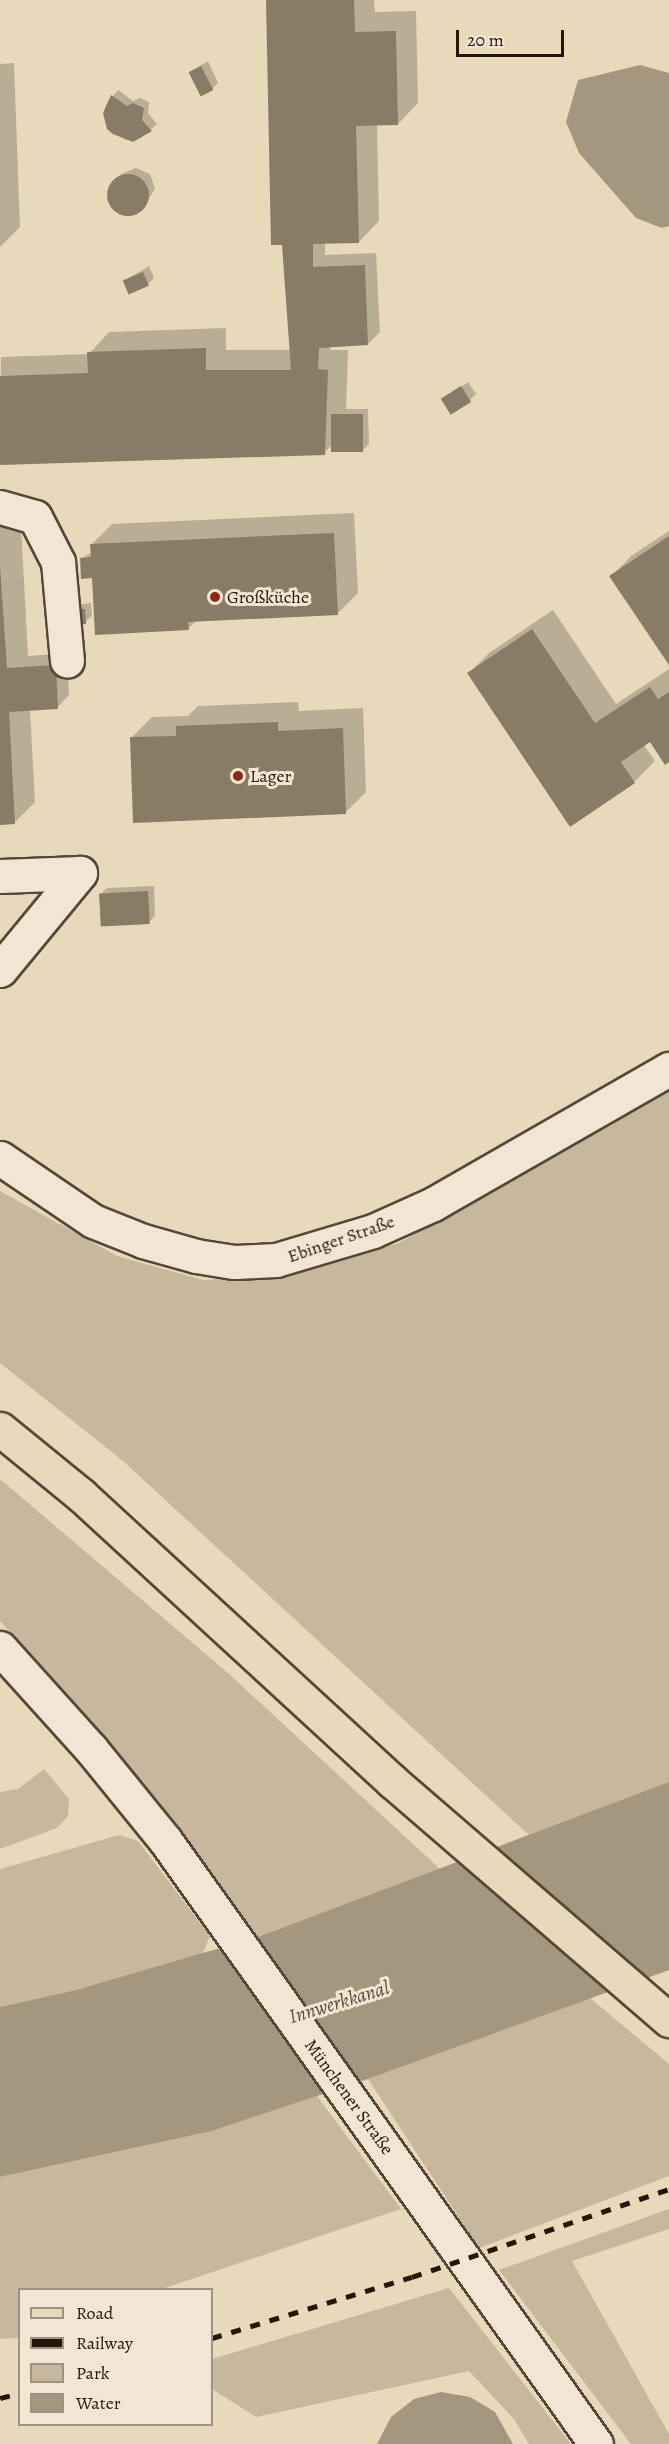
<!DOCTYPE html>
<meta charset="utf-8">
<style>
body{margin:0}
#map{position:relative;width:669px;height:2444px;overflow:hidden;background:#e8d9bb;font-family:Alegreya,serif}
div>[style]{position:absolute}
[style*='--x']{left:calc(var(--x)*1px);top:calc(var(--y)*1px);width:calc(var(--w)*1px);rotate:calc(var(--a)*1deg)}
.green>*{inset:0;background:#c7b89d}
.water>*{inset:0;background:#a5977f}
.shadow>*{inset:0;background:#0003}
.building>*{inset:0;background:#897c67;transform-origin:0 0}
.round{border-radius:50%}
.roads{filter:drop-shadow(2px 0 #544837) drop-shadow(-2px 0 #544837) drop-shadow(0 2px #544837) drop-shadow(0 -2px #544837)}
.minor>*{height:33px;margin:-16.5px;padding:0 16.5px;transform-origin:16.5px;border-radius:16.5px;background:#f0e6d3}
.major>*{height:33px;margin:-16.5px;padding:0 16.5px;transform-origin:16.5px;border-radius:16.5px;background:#e8d9bb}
.rail>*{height:4.5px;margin-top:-2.25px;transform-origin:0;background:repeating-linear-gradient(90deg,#23170b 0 10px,transparent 0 20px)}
.dots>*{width:16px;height:16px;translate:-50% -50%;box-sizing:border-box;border:3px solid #f0e6d3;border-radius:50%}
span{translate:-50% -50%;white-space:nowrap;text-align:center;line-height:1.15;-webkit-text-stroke:6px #f0e6d3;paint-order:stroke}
.poi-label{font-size:18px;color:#23170b}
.left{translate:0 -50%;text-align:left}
.street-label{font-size:18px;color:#23170b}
.water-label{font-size:20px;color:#574a39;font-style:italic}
.legend{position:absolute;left:18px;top:2288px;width:195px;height:138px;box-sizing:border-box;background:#f0e6d3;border:2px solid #9e9383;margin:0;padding:8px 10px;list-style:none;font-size:18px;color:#23170b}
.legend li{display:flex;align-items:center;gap:12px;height:30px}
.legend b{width:30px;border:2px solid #9e9383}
.scale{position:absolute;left:456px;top:30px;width:108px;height:27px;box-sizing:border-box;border:3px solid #23170b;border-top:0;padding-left:8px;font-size:18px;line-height:21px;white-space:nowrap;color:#23170b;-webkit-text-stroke:4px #f0e6d3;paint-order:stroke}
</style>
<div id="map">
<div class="green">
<div style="clip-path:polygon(669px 1090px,669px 1782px,530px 1836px,123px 1461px,0 1363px,0 1191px,117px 1256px,203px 1280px,283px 1276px,399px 1243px)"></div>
<div style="clip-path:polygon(0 1479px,228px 1673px,440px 1869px,258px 1937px,80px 1708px,0 1621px)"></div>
<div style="clip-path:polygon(44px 1769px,69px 1799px,68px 1816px,57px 1828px,0 1849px,0 1792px,18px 1789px)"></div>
<div style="clip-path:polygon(119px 1835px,138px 1841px,210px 1936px,202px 1955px,76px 1990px,0 2007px,0 1869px)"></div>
<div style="clip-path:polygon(590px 1998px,669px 2064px,669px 2176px,479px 2248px,368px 2079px)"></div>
<div style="clip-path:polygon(317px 2096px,401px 2209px,162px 2289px,20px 2290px,19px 2338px,0 2339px,0 2177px,212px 2131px)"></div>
<div style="clip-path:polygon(669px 2209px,669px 2229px,572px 2261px,669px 2434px,669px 2444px,631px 2444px,499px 2270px)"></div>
<div style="clip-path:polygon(449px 2288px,571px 2444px,529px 2444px,514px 2419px,469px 2371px,256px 2417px,212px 2389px,212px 2359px)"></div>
</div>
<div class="water">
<div style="clip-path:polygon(640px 65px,669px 73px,669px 226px,662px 228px,636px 218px,579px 153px,566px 122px,578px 80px)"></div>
<div style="clip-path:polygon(669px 1782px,669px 1970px,368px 2079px,212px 2131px,0 2177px,0 2007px,76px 1990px,258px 1937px)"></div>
<div style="clip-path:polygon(441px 2392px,470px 2397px,495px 2412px,513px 2444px,377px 2444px,391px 2417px,414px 2399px)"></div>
</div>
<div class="shadow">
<div style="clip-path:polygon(267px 0,374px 0,375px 12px,416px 11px,418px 103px,398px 124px,377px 124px,379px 221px,359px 242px,325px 243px,325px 255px,376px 253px,380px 332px,368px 344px,330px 346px,330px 350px,348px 350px,346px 409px,368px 409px,369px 444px,362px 451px,333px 444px,324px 453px,0 464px,1px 357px,89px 354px,109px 332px,226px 328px,226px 350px,291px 350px)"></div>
<div style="clip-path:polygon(208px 61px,218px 83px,212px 89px,190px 72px)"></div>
<div style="clip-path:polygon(14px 63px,20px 227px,0 247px,0 64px)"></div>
<div style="clip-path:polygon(118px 90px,133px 101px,140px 98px,149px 102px,148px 113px,157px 124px,141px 138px,126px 140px,114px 133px,105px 121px,106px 105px)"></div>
<div style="clip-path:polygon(136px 168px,150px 174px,155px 189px,142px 210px,128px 215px,113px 209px,108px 194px,121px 174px)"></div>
<div style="clip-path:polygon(149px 266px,154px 278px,148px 284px,124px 281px)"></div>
<div style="clip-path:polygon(468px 382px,476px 394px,470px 400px,443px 399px)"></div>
<div style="clip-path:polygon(354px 513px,358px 593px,337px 614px,196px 621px,188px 629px,93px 577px,82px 558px,92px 552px,92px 544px,112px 524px)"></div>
<div style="clip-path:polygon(21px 526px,28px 656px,67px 653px,69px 695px,57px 708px,30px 709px,35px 802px,15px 822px,0 823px,0 527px)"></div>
<div style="clip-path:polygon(669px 531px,669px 663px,611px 577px,631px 556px)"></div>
<div style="clip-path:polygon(91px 603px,92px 616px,85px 622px,71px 605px)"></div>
<div style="clip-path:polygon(553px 610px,616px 704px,669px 669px,669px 760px,650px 740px,644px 745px,655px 761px,634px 782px,469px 673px,489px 653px)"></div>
<div style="clip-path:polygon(298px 702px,299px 711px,363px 708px,366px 792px,345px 813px,131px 738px,152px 717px,188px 716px,198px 706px)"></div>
<div style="clip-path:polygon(154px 886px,155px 916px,149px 922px,101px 894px,107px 888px)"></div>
</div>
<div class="building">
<div style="clip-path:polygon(266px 0,354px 0,355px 32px,396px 31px,398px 125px,356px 126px,359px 243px,313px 244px,313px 267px,365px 265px,368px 345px,319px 348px,318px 369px,328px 370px,325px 455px,0 465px,0 376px,88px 373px,87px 352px,206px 348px,206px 370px,291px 370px,282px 245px,271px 245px)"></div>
<div style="left:201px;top:66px;width:27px;height:14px;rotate:63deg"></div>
<div style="clip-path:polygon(111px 95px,127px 106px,133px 103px,144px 108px,142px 120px,152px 131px,133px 142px,113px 134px,107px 129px,103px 113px)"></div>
<div class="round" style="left:107px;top:174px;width:42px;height:42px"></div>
<div style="left:143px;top:272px;width:15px;height:22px;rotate:67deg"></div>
<div style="left:461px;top:386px;width:19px;height:24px;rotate:58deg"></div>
<div style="left:363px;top:414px;width:38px;height:32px;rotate:90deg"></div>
<div style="clip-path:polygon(334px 533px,338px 615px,188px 622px,189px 630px,95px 635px,92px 578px,81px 579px,80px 558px,91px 557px,90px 544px)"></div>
<div style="clip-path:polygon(669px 536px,669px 665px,609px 576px)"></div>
<div style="clip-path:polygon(0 566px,7px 668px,56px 665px,58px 709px,9px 712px,15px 824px,0 825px)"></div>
<div style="left:85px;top:609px;width:15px;height:22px;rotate:86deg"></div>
<div style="clip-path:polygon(532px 629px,595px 723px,650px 687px,658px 699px,669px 692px,669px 762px,665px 765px,650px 742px,621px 762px,635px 783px,570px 827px,467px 673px)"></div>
<div style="clip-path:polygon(278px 722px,278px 731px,343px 728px,346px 814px,133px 823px,130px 737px,176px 736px,176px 726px)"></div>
<div style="left:148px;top:891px;width:33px;height:49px;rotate:87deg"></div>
</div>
<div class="roads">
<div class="minor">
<div style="--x:0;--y:507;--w:36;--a:16"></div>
<div style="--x:35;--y:517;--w:51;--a:62.9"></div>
<div style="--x:58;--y:562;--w:99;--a:84.8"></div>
<div style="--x:0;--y:876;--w:80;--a:-2.1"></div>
<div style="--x:0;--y:970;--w:126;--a:-50.5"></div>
<div style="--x:0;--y:1158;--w:112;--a:34.1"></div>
<div style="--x:93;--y:1221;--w:54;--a:21.8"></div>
<div style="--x:143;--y:1241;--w:55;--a:15.8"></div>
<div style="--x:196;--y:1256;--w:39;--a:9"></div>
<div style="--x:235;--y:1262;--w:41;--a:-2.8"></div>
<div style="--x:276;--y:1260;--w:101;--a:-16.6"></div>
<div style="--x:373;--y:1231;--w:66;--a:-24.2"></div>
<div style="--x:433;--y:1204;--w:272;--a:-29.8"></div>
<div style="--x:0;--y:1648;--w:136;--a:48"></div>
<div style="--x:91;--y:1749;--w:117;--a:50.9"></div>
<div style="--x:165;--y:1840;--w:742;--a:54.49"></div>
</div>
<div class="major">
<div style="--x:0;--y:1429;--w:104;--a:39.2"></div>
<div style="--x:81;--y:1495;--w:423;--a:42.6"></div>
<div style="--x:392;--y:1781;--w:366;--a:40.8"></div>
</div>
</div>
<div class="rail">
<div style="--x:212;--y:2338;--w:209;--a:-17"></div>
<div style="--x:412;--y:2277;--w:272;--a:-18.9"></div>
<div style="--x:0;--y:2398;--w:21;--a:-14"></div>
</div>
<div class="dots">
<div style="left:215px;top:597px;background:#8f2418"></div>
<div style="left:238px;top:776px;background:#8f2418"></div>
</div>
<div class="poi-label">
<span class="left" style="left:227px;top:597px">Großküche</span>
<span class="left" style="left:250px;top:776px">Lager</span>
</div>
<div class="street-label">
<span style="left:341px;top:1239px;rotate:-19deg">Ebinger Straße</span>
<span style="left:349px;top:2097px;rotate:54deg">Münchener Straße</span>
</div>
<div class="water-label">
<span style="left:339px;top:2002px;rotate:-17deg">Innwerkkanal</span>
</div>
<ul class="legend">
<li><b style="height:8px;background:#e8d9bb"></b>Road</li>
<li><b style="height:8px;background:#23170b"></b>Railway</li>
<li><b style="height:16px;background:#c7b89d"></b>Park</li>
<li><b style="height:16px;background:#a5977f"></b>Water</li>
</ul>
<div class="scale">20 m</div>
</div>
